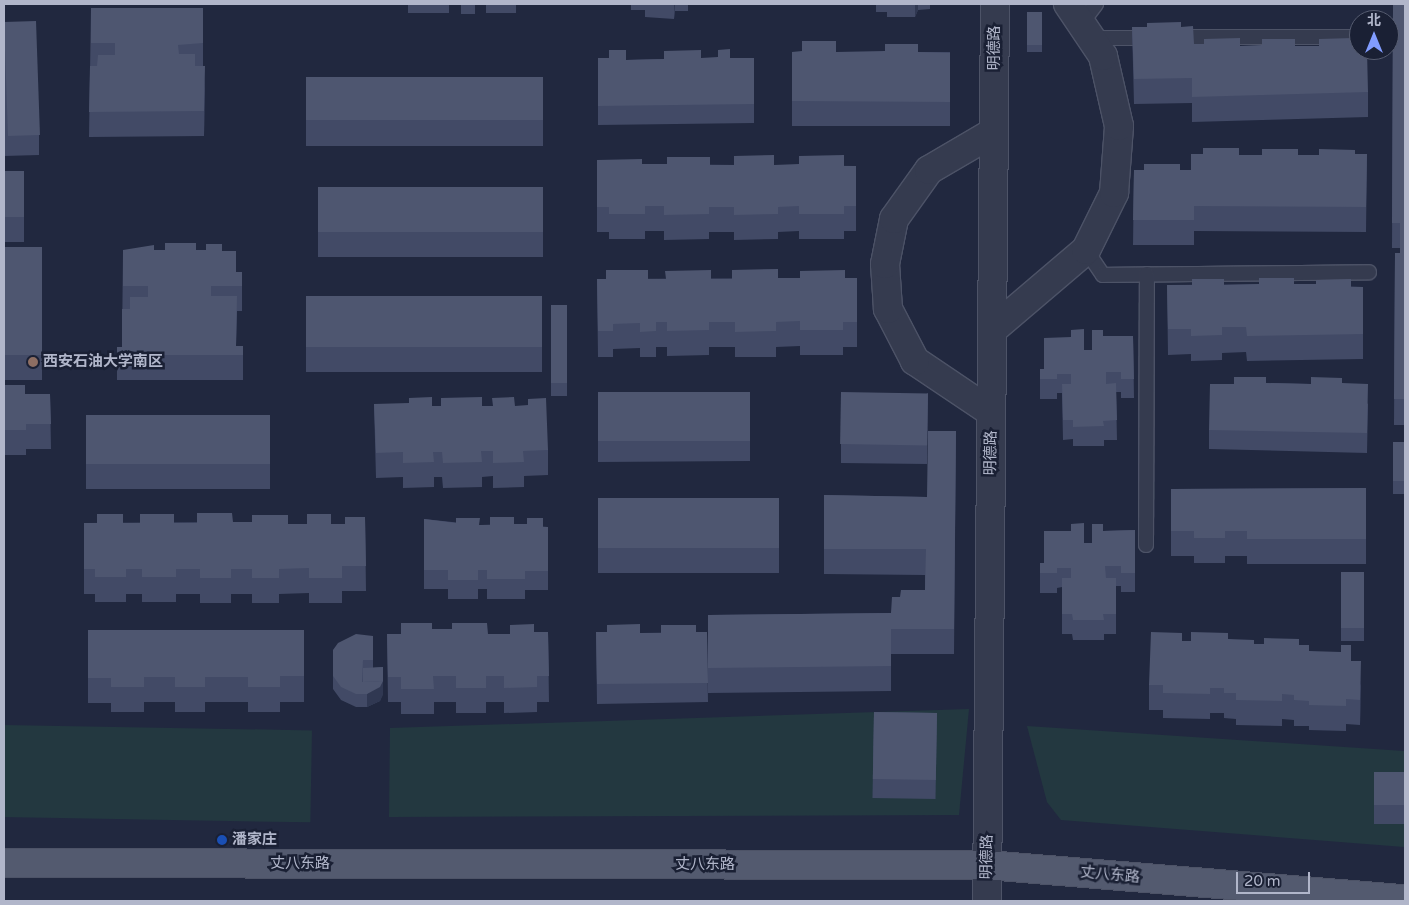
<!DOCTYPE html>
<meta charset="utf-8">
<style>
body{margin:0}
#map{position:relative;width:1409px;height:905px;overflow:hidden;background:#21283f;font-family:"Varela Round","Noto Sans SC",sans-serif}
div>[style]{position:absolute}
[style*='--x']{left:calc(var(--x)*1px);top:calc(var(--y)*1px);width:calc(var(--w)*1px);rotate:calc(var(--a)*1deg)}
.green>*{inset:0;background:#233840;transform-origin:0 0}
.roads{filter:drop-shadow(1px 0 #4d5367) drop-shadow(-1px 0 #4d5367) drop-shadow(0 1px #4d5367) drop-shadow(0 -1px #4d5367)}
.service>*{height:14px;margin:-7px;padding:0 7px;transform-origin:7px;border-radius:7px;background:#353b4f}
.minor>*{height:28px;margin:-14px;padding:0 14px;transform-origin:14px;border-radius:14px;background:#353b4f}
.tertiary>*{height:28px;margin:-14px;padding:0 14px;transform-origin:14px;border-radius:14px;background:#353b4f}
.primary>*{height:28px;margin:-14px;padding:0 14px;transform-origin:14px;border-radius:14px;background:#535a6f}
.wall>*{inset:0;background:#424a66;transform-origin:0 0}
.shaded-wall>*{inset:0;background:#303852}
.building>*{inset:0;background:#4e5670;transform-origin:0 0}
.dots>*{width:14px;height:14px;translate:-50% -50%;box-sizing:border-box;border:2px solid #1a2034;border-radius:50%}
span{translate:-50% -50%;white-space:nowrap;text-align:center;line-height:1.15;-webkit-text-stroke:5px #1a2034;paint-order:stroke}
.street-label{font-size:15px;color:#b1b6ca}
.poi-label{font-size:15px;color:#b1b6ca;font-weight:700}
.left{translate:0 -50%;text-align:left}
.frame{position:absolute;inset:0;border:5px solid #b1b6ca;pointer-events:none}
.north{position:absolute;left:1349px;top:10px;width:50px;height:50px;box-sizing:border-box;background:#1a2034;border:1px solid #565c70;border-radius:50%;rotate:0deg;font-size:14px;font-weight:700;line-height:20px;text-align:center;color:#b1b6ca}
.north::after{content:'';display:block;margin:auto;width:18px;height:22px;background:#819cff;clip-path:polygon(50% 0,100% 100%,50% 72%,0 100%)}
.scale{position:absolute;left:1236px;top:872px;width:74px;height:22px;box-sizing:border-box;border:2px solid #b1b6ca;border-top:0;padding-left:6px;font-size:15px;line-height:18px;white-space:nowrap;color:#b1b6ca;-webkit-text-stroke:4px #1a2034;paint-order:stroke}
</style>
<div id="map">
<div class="green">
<div style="clip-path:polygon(969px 709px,959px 815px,389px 817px,390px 728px)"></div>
<div style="left:4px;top:725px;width:308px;height:92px;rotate:1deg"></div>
<div style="clip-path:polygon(1027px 726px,1404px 751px,1404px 847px,1061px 820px,1047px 802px)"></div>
</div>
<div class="roads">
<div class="service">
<div style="--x:1081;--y:24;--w:25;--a:-53"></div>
<div style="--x:1177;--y:37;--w:179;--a:0"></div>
<div style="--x:1091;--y:38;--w:59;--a:0"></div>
<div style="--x:1086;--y:250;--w:30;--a:56"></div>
<div style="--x:1103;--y:275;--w:266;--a:-0.6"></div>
<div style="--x:1146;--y:545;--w:271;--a:-89.8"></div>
</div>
<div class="minor">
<div style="--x:992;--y:330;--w:123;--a:-40.4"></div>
<div style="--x:1086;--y:250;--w:64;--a:-63.8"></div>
<div style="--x:1114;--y:193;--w:67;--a:-85.7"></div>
<div style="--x:1119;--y:126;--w:72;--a:-102.9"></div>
<div style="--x:1103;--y:56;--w:63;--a:-123.9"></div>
<div style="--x:991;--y:412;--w:92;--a:-146.1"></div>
<div style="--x:915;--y:361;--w:59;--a:-117.4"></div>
<div style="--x:888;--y:309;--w:45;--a:-93.8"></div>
<div style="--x:885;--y:264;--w:46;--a:-78.7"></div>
<div style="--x:894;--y:219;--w:60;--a:-54.5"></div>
<div style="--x:929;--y:170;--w:75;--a:-30.3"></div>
</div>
<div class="tertiary">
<div style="--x:987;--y:901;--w:897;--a:-89.49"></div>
</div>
<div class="primary">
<div style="--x:4;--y:863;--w:983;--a:0.12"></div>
<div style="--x:987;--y:865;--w:419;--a:4.7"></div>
</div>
</div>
<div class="wall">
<div style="left:408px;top:4px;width:41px;height:9px"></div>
<div style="left:461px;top:4px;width:14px;height:10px"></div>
<div style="left:486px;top:4px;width:30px;height:9px"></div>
<div style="clip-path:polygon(631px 4px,688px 4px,688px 11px,675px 11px,674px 19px,645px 17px,645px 10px,631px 10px)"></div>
<div style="clip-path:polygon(876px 4px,930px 4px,930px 9px,918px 10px,915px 17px,887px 17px,887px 12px,876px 12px)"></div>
<div style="clip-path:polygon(1145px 4px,1304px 4px,1145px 5px)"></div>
<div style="clip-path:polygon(1393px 5px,1405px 5px,1405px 425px,1394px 425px,1395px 253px,1400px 253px,1400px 248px,1392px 248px)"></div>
<div style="clip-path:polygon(91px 8px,203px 8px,203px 66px,205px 91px,204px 136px,89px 137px)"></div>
<div style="left:1027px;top:12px;width:15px;height:40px"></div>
<div style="clip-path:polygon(4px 22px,39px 135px,39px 155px,4px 156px)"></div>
<div style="clip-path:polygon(1132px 27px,1181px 27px,1194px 44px,1240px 46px,1319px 46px,1354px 43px,1368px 92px,1368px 117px,1192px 122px,1192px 103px,1134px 104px)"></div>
<div style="left:792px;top:52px;width:158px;height:74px"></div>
<div style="clip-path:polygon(598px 58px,626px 60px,664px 59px,701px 58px,754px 58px,754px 123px,598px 125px)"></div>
<div style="left:306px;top:77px;width:237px;height:69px"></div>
<div style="clip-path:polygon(1367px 154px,1366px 232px,1194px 231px,1194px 245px,1133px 245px,1134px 170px,1191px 170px,1239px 155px,1319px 155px)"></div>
<div style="clip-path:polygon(597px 160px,642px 164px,856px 166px,856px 231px,844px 231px,844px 239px,799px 239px,799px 231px,778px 232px,778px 239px,734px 240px,734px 232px,709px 232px,709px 239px,664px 240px,664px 231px,645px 231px,645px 239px,609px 239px,609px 232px,597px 232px)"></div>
<div style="left:4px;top:171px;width:20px;height:71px"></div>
<div style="left:543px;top:187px;width:70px;height:225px;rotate:90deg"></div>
<div style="left:4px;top:247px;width:38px;height:133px"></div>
<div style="clip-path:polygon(123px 250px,222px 251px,236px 272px,242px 272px,242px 311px,237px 311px,236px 346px,243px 346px,243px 380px,117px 380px,117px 347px,122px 347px)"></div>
<div style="clip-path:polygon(857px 278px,857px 347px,843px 347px,843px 355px,800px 355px,800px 346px,776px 347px,776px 357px,735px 357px,735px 347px,709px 347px,709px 355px,667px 356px,667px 347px,656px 347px,656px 357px,640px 357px,640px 348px,613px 349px,613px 357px,598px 357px,597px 279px)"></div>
<div style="clip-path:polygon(1294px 284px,1363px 287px,1363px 359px,1247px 361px,1246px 352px,1222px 353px,1222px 360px,1191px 361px,1191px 354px,1168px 355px,1167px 285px)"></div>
<div style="left:306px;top:296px;width:236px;height:76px"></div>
<div style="left:551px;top:305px;width:16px;height:91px"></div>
<div style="clip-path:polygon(1103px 336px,1133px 336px,1134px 398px,1121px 398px,1121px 392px,1116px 392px,1117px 440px,1104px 440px,1104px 446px,1073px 446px,1073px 439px,1063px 440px,1062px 393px,1057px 393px,1057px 399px,1040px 399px,1040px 369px,1044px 369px,1084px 350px,1092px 350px)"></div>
<div style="clip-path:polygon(1266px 383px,1311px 384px,1342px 383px,1368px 404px,1367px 453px,1209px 449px,1209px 430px,1234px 384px)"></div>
<div style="clip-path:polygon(4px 385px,25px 394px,50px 394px,51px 449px,26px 449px,26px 455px,4px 455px)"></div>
<div style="clip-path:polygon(598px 393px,750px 441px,750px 461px,598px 462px)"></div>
<div style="clip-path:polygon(928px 393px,927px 464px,841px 463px,841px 444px)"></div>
<div style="clip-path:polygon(374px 404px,432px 406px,515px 406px,548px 450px,548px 475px,524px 476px,524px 487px,493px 488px,493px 476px,482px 477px,482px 487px,443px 488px,442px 477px,434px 477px,434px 487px,403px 488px,403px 477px,376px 478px)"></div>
<div style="left:86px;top:415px;width:184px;height:74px"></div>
<div style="clip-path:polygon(956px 431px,954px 654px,891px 654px,891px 691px,708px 693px,708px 615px,891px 613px,900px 597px,925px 590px,925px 575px,824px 574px,824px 495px,927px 497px)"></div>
<div style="left:1393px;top:442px;width:12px;height:52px"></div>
<div style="clip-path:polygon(1366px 488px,1366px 564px,1247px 564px,1247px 556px,1225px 556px,1225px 563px,1194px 563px,1194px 556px,1171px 556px,1171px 489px)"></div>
<div style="left:598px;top:498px;width:181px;height:75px"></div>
<div style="clip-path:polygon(365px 517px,366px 591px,342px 591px,342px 603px,309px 603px,309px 593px,279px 594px,279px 603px,252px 603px,252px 594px,231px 594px,231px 603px,200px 603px,200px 594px,176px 594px,176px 602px,142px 602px,142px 594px,126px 594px,126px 602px,95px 602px,95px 594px,84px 594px,84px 523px,233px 522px,288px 524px,345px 524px)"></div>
<div style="clip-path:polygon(424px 519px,480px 525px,514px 524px,548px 527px,548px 590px,525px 590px,525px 599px,487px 599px,487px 589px,478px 589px,478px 599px,448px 599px,448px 589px,424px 589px)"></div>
<div style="clip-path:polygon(1135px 530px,1135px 592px,1121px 592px,1121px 586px,1116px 586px,1116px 634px,1104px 634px,1104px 640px,1073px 640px,1072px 634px,1062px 634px,1062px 587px,1057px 588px,1057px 593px,1040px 593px,1040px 563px,1044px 563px,1084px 543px,1092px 543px,1103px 531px)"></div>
<div style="left:1341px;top:572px;width:23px;height:69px"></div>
<div style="clip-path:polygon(432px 629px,488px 634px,510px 634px,548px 632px,549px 702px,537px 702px,537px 712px,504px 713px,504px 702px,486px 702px,486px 713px,456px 713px,456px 702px,434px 702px,434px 714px,401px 714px,401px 702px,388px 702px,387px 634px,401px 634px)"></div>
<div style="clip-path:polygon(88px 630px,304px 630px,304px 702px,280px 702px,280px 712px,248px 712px,248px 702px,205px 702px,205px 712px,175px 712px,175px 702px,144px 702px,144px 712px,111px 712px,111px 703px,88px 703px)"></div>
<div style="clip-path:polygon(596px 632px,640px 633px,707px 632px,708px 702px,597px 704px)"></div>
<div style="clip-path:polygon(373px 636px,373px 668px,383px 667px,383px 693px,380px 701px,367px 707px,356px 707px,341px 700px,333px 689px,333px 650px)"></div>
<div style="clip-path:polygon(1228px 639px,1254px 644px,1299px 645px,1309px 651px,1351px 661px,1361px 686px,1360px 725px,1346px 724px,1346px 731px,1309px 730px,1309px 726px,1294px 726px,1294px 720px,1282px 719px,1282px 726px,1236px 725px,1236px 719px,1224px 718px,1224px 713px,1210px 713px,1210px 719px,1163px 718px,1163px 710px,1149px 710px,1149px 685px,1191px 641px)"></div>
<div style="left:874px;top:712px;width:63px;height:86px;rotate:1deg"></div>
<div style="left:1405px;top:772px;width:52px;height:31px;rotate:90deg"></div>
</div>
<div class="shaded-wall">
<div style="clip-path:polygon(674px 4px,675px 4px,674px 19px)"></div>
<div style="clip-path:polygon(915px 4px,918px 4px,918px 10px,915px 17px)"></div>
<div style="clip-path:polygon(205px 66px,205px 91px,204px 136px,204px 111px)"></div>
<div style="clip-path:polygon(1361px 661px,1361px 686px,1360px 725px,1360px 700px)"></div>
<div style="clip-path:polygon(383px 681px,383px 695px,380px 701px,367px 707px,367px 694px)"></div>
</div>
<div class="building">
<div style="clip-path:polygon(1393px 5px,1405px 5px,1405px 399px,1394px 399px,1395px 253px,1400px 253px,1400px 223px,1392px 223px)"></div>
<div style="clip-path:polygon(91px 8px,203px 8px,203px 43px,178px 45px,179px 54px,195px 54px,195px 66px,205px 66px,204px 111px,89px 112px,90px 66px,97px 66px,98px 55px,115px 55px,115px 43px,91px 43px)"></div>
<div style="left:1027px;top:12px;width:15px;height:33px"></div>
<div style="left:36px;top:21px;width:114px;height:32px;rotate:88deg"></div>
<div style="clip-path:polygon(1181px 22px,1181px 27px,1193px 26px,1194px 44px,1204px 44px,1204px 39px,1240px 38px,1240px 46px,1262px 45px,1262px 39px,1295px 39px,1295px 46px,1319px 46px,1319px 39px,1353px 38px,1354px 43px,1359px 43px,1359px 50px,1367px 50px,1368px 92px,1192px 97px,1192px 78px,1134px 79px,1132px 27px,1147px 27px,1147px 23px)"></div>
<div style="clip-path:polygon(802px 41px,836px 41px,836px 52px,885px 51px,885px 44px,918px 44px,918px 52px,950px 53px,950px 102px,792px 101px,792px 52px,802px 51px)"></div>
<div style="clip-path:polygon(730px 49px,730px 58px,754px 58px,754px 104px,598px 106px,598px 58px,609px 58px,609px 50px,626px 50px,626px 60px,664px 59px,664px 51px,701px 50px,701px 58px,718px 57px,718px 50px)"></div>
<div style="left:306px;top:77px;width:237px;height:43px"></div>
<div style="clip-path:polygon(1203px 148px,1239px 148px,1239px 155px,1262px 155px,1262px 149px,1298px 149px,1298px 155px,1319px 155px,1319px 149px,1355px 150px,1355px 154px,1367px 154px,1366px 207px,1194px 206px,1194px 220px,1133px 220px,1134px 170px,1144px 170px,1144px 164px,1180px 164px,1180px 170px,1191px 170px,1191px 154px,1203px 154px)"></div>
<div style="clip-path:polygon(774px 155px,774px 165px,799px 164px,799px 156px,844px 155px,844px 166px,856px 166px,856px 206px,844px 206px,844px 214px,799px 214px,799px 206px,778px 207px,778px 214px,734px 215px,734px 207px,709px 207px,709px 214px,664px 215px,664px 206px,645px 206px,645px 214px,609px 214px,609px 207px,597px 207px,597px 160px,642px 159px,642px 164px,667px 164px,667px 157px,710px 157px,710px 165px,734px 165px,734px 156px)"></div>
<div style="left:4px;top:171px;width:20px;height:46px"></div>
<div style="left:543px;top:187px;width:45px;height:225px;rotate:90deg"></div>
<div style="clip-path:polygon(165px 243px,196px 243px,196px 250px,206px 250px,206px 244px,222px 244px,222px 251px,236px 251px,236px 272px,242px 272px,242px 286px,211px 286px,211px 296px,237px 296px,236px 346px,243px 346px,243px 355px,117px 355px,117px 347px,122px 347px,122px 309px,130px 309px,130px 297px,148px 297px,148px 286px,123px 286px,123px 250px,154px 245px,154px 250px,165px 250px)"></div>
<div style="left:4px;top:247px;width:38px;height:108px"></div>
<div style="clip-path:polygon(778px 269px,778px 278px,800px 278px,800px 271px,845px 270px,845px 278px,857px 278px,857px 322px,843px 322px,843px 330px,800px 330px,800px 321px,776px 322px,776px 331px,735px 332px,735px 322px,709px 322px,709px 330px,667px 331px,667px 322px,656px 322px,656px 331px,640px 332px,640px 323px,613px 324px,613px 331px,598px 331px,597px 279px,606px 279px,606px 270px,648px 270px,648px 279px,666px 279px,665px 271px,711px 270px,711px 279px,732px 279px,732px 270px)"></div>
<div style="clip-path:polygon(1259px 278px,1294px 278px,1294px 284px,1316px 284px,1316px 280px,1351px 279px,1351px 287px,1363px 287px,1363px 334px,1247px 336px,1246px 327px,1222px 327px,1222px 335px,1191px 336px,1191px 329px,1168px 329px,1167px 285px,1192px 285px,1192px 279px,1224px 279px,1224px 285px,1259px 284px)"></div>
<div style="left:306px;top:296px;width:236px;height:51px"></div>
<div style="left:551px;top:305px;width:16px;height:78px"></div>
<div style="clip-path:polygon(1084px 329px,1084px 350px,1092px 350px,1092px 330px,1103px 330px,1103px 336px,1133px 336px,1134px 379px,1121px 379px,1121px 372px,1106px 372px,1106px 384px,1116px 383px,1117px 420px,1103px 421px,1104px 426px,1073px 427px,1073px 420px,1063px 420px,1062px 384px,1071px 384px,1071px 374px,1057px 374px,1057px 379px,1040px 379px,1040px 369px,1044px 369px,1044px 338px,1071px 337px,1071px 330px)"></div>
<div style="clip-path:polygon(1234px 377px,1266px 377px,1266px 383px,1311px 384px,1311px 377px,1342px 378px,1342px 383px,1368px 384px,1367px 433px,1209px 430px,1210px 384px,1234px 384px)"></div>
<div style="clip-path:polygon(4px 385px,25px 385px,25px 394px,50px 394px,51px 424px,26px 424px,26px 430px,4px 430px)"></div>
<div style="left:750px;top:392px;width:49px;height:152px;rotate:90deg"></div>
<div style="left:841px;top:392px;width:87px;height:52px;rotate:1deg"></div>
<div style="clip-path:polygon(432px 397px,432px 406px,441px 406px,441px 398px,482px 397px,482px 406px,493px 406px,492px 398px,514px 397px,515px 406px,528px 405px,528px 399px,546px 398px,548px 450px,523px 451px,524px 462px,493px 463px,493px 451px,481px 451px,482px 462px,443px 463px,442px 452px,433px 452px,434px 462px,403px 463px,403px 452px,376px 453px,374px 404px,409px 403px,409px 398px)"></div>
<div style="left:86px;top:415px;width:184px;height:49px"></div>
<div style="clip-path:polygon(928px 431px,956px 431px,954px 629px,891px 629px,891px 666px,708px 668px,708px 615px,891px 613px,892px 597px,900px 597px,901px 590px,925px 590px,926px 549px,824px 549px,824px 495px,927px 497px)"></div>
<div style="left:1393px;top:442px;width:12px;height:39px"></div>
<div style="clip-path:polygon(1366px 488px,1366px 539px,1247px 539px,1247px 531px,1225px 531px,1225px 538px,1194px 538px,1194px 531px,1171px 531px,1171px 489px)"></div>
<div style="left:598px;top:498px;width:181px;height:50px"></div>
<div style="clip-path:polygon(197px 513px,232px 513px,233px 522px,252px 522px,252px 515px,288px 515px,288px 524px,307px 524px,307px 514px,331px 514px,331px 524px,345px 524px,345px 517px,365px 517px,366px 566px,342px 566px,342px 578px,309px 578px,309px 568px,279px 569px,279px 578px,252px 578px,252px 569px,231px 569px,231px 578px,200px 578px,200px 569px,176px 569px,176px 577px,142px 577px,142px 569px,126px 569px,126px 577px,95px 577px,95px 569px,84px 569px,84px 523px,97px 523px,97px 514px,123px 514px,123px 523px,140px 523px,140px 514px,174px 514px,174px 523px,197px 523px)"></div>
<div style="clip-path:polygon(490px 517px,514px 517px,514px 524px,527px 524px,527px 518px,543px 518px,543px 527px,548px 527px,548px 571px,525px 571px,525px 579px,487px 579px,487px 570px,478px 570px,478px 580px,448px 580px,448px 570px,424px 570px,424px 519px,456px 523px,456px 518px,480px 518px,479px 525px,490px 525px)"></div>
<div style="clip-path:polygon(1084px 523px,1084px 543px,1092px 543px,1092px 524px,1103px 524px,1103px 531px,1135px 530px,1135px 573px,1121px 573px,1121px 566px,1105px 566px,1106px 578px,1116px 578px,1116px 614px,1103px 614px,1104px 620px,1073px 620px,1072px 614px,1062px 614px,1062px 578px,1071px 578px,1071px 568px,1057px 568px,1057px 573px,1040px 573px,1040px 563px,1044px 563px,1044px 531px,1071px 531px,1071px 524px)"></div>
<div style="left:1341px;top:572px;width:23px;height:56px"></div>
<div style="clip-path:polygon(401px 623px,432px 623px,432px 629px,452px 629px,452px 623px,487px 623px,488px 634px,510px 634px,510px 625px,534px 624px,534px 632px,548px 632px,549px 676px,537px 676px,537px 687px,504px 688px,504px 676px,486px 676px,486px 688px,456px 688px,456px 676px,433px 676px,434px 689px,401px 689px,401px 677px,388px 677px,387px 634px,401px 634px)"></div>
<div style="clip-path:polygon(640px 624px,640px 633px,661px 633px,661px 625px,696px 625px,696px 632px,707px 632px,708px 683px,597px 684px,596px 632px,607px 632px,607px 625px)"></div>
<div style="clip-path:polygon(88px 630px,304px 630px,304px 676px,280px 676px,280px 687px,248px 687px,248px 677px,205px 677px,205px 687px,175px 687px,175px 677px,144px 677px,144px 687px,111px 687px,111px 678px,88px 678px)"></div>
<div style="clip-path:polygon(1151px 632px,1182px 633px,1182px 641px,1191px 641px,1191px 632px,1228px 633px,1228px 639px,1254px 640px,1254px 644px,1264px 644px,1264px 638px,1299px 639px,1299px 645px,1309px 645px,1309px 651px,1341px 652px,1341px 645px,1351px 645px,1351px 661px,1361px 661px,1360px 700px,1346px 699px,1346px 706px,1309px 705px,1309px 701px,1294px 700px,1294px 695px,1282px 694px,1282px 701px,1236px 700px,1236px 693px,1224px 693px,1224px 688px,1210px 688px,1210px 694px,1163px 693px,1163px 685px,1149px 685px)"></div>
<div style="clip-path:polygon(356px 634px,373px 636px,373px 660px,363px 660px,362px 682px,383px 681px,380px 687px,367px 694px,356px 694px,341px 687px,333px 676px,333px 650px,338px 643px)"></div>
<div style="clip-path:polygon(383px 667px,383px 687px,383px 681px,363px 682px,363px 668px)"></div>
<div style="left:874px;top:712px;width:63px;height:67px;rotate:1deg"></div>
<div style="left:1405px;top:772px;width:33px;height:31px;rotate:90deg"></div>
</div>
<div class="dots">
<div style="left:33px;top:362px;background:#8d6e63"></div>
<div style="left:222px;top:840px;background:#1a4fb4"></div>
</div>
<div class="street-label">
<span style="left:995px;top:48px;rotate:-90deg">明德路</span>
<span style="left:991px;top:453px;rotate:-89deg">明德路</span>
<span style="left:987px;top:857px;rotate:-89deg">明德路</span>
<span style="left:300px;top:864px">丈八东路</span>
<span style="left:705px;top:865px">丈八东路</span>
<span style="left:1110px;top:875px;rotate:5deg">丈八东路</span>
</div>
<div class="poi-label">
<span class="left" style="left:43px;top:362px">西安石油大学南区</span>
<span class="left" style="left:232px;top:840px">潘家庄</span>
</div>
<div class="frame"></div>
<div class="north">北</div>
<div class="scale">20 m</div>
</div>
